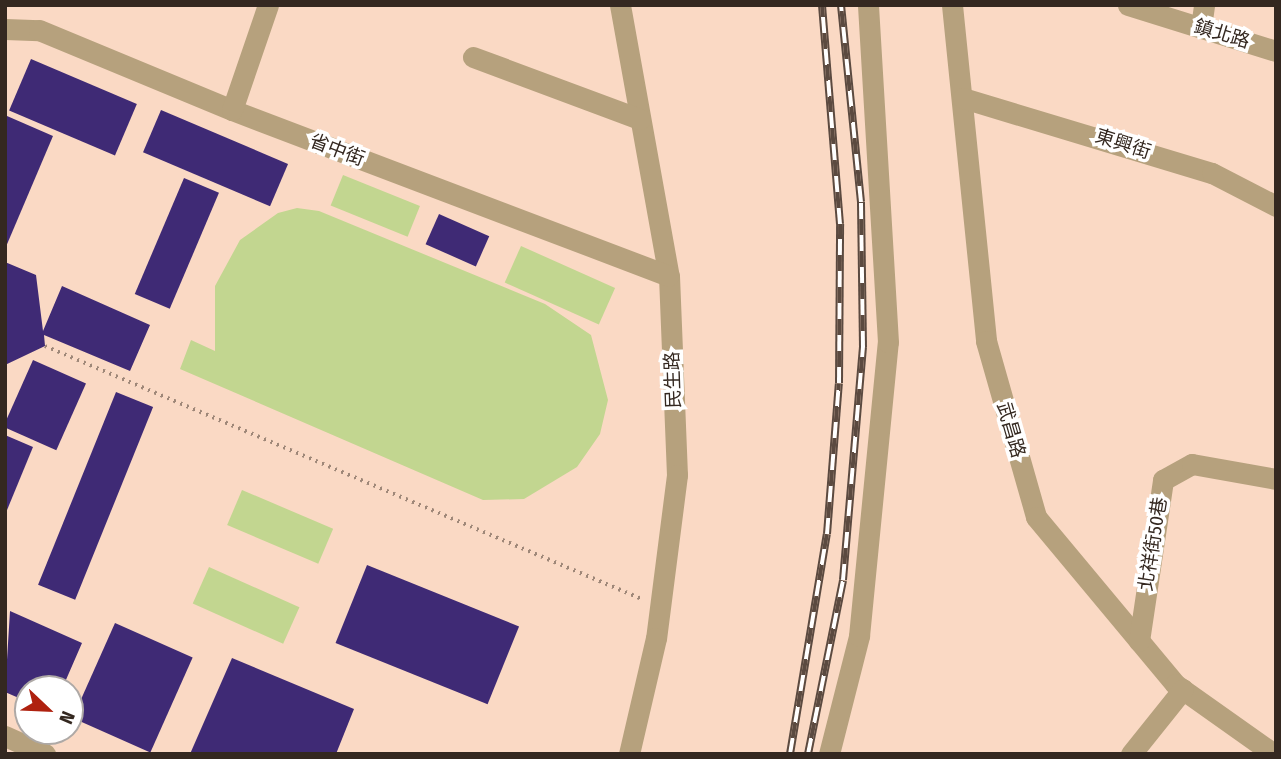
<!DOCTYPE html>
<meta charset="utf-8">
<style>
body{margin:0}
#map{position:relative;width:1281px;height:759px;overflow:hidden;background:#fad9c4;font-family:"Fira Sans Condensed","Noto Sans TC",sans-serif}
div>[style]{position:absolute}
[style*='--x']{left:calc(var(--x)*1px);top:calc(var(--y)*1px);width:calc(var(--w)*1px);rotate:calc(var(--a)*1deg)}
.green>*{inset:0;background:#c2d690;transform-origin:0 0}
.building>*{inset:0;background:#3f2a75;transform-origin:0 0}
.path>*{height:3.5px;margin-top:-1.75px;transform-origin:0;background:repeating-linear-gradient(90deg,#9e8778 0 2px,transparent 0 7px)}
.minor>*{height:21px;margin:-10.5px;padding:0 10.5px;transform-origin:10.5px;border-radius:10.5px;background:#b6a17d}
.rail>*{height:8px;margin-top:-4px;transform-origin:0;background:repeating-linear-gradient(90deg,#fff 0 16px,#5b4a40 0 32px);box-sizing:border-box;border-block:2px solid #5b4a40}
span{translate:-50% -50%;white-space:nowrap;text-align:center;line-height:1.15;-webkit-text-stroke:7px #fff;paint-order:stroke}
.street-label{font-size:19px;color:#342820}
.frame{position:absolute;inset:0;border:7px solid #342820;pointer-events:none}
.north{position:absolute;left:14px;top:675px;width:70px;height:70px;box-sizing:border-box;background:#fff;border:2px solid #aea9a6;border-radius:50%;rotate:113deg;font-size:19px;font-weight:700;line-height:28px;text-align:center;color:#342820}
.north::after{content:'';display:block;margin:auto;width:24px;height:32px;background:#af210f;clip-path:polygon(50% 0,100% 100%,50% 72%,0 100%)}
</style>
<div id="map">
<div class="green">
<div style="left:343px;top:175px;width:83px;height:33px;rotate:22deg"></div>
<div style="clip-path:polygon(297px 208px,319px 211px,545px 304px,591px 335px,608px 400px,600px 434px,577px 467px,524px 499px,483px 500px,180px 369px,191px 340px,215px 351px,215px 286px,240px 240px,278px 213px)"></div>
<div style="left:521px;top:246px;width:103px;height:40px;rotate:24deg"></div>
<div style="left:242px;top:490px;width:99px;height:38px;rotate:23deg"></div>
<div style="left:209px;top:567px;width:99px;height:40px;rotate:24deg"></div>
</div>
<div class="building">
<div style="left:31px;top:59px;width:115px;height:56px;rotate:23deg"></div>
<div style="left:161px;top:110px;width:138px;height:46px;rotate:23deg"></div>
<div style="clip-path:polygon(7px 116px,53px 136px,5px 249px,5px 120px)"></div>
<div style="left:184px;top:178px;width:38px;height:126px;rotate:23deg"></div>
<div style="left:439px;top:214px;width:55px;height:33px;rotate:24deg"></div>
<div style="clip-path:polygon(5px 262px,36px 275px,43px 331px,62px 286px,150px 325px,130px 371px,44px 335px,45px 346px,5px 365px)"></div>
<div style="left:33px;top:360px;width:58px;height:73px;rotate:24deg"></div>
<div style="left:116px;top:392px;width:40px;height:208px;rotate:22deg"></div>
<div style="clip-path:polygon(5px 435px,33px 447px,5px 515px)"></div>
<div style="left:367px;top:565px;width:164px;height:84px;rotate:22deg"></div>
<div style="clip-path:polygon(10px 611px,82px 643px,62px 689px,28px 689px,28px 702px,5px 692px)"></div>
<div style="left:115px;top:623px;width:85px;height:104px;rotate:24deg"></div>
<div style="clip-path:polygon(232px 658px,354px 709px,336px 754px,190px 754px)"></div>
</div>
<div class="path">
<div style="--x:45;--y:346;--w:648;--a:22.97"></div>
</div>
<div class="minor">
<div style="--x:620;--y:5;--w:275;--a:79.8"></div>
<div style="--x:669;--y:276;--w:199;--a:87.7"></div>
<div style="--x:677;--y:475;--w:164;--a:97.3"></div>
<div style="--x:656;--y:638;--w:119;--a:103.1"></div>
<div style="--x:952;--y:5;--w:338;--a:84.2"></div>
<div style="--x:986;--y:341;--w:183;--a:74.1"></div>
<div style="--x:1036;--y:517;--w:217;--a:50.2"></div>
<div style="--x:1175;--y:684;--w:121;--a:35.3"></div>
<div style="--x:1128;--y:5;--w:155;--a:17.3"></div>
<div style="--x:1201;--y:27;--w:22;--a:-82"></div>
<div style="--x:5;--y:29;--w:34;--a:2"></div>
<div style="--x:39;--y:30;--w:209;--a:22.5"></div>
<div style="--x:232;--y:110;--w:467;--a:20.8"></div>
<div style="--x:473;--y:57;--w:178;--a:20.4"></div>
<div style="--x:963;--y:98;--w:260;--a:16.8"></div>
<div style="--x:1212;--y:173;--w:72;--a:27.3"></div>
<div style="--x:232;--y:110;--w:111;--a:-71.1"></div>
<div style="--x:1139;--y:641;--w:163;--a:-81.5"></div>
<div style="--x:1163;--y:480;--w:33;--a:-29"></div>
<div style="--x:1192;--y:464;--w:85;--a:10.1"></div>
<div style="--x:5;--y:736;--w:44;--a:24.2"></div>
<div style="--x:829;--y:754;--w:122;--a:-75.7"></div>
<div style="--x:859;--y:636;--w:295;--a:-84.4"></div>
<div style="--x:888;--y:342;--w:338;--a:-93.4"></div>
<div style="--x:1131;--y:754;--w:83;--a:-51.3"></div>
</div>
<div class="rail">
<div style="--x:790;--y:754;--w:223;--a:-80.5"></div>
<div style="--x:827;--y:534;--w:151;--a:-85.5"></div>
<div style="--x:839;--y:383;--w:159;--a:-89.6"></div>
<div style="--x:840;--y:224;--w:220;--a:-94.7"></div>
<div style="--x:808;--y:754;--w:177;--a:-78.6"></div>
<div style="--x:843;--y:580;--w:234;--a:-85.1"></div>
<div style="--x:863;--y:347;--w:145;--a:-90.8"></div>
<div style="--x:861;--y:202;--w:198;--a:-95.8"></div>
</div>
<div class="street-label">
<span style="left:1222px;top:34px;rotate:17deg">鎮北路</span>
<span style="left:1123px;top:144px;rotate:18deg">東興街</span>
<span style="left:337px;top:150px;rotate:21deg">省中街</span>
<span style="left:673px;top:380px;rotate:-92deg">民生路</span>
<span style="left:1011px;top:430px;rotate:74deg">武昌路</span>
<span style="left:1153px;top:544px;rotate:-81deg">北祥街50巷</span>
</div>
<div class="frame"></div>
<div class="north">N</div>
</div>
